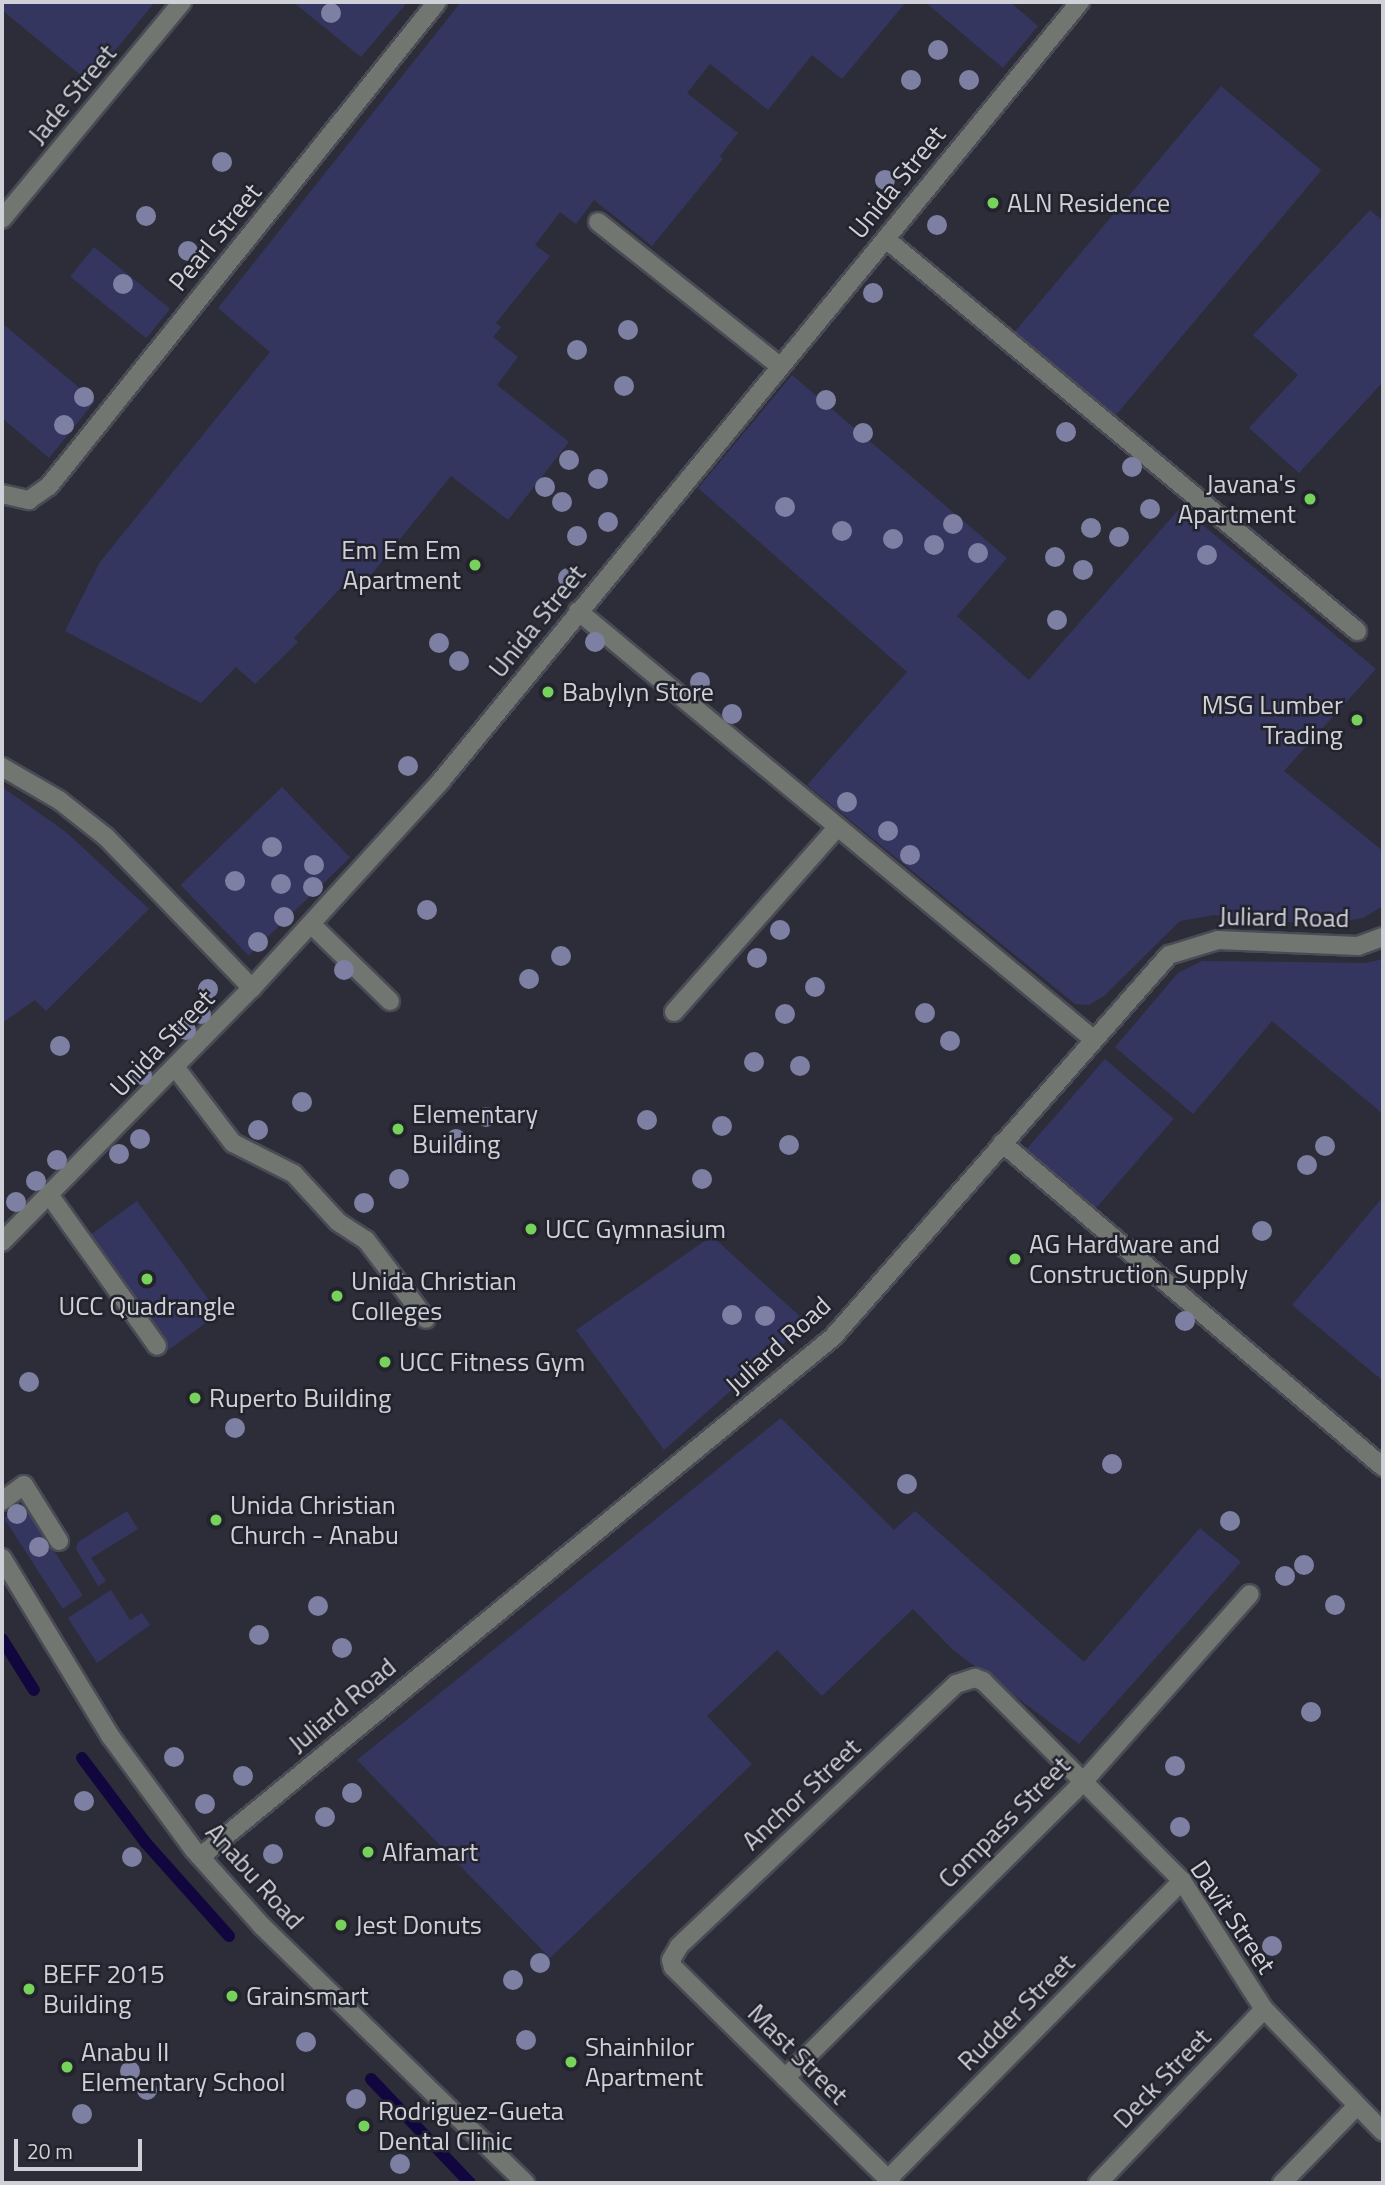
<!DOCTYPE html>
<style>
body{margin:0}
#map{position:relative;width:1385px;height:2185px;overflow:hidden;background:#2c2d38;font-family:"Titillium Web",sans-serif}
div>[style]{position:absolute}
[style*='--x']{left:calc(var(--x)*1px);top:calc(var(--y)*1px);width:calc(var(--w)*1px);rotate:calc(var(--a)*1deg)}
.green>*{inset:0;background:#353660;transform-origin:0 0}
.stream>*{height:12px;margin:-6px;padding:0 6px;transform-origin:6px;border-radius:6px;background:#12063f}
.roads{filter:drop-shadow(2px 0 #4a4b55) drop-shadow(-2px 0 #4a4b55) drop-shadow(0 2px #4a4b55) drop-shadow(0 -2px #4a4b55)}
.minor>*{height:18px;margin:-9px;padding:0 9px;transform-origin:9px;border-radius:9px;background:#727671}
.trees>*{width:20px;height:20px;margin:-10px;border-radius:50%;background:#7d80a3}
.dots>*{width:19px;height:19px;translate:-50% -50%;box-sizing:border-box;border:4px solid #22232d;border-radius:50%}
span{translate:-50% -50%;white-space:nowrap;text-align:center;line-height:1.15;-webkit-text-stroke:5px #22232d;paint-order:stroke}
.street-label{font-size:26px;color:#d0d1d8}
.poi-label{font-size:26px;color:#d0d1d8}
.left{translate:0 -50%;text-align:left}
.right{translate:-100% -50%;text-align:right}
.frame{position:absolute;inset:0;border:4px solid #d0d1d8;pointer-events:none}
.scale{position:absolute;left:14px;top:2139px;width:128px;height:32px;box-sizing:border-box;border:4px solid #d0d1d8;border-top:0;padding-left:9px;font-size:21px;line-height:24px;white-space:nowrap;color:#d0d1d8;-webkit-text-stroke:5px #22232d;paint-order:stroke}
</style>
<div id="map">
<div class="green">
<div style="clip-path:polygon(2px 2px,155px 2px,89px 82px,2px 10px)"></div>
<div style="clip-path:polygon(293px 2px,401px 2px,405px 5px,361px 57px)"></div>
<div style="clip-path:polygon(461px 2px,906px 2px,842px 79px,812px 55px,768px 110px,710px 64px,687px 93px,738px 133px,720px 156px,723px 159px,652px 246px,594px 200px,576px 224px,560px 212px,535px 245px,550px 256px,496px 323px,501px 327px,493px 337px,518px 357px,497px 385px,569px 442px,508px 520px,451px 476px,358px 591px,346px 582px,294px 638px,298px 642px,255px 684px,236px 667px,201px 703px,65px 631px,100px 562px,270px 352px,218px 308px)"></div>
<div style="clip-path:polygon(925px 2px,1010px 2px,1038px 26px,1003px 68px)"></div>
<div style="left:1221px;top:86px;width:131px;height:322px;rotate:40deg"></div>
<div style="clip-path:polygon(1370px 210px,1383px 221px,1383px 382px,1299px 473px,1249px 428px,1298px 375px,1253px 335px)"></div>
<div style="left:94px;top:247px;width:98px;height:38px;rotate:39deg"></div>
<div style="clip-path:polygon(2px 323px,95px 401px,49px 458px,2px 418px)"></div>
<div style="clip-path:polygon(792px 375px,1007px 558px,957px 616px,1029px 680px,1181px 507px,1376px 669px,1284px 771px,1383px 851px,1383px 906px,1363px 918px,1322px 925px,1214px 915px,1180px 921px,1104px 996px,1089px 1005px,1075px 1004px,807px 785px,907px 672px,698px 488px)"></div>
<div style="clip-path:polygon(2px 787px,66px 832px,149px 909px,46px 1011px,35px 1000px,2px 1023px)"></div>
<div style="left:282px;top:787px;width:98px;height:141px;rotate:46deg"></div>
<div style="clip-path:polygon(1383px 959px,1383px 1114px,1272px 1021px,1193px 1114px,1115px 1047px,1178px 973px,1202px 961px,1366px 963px)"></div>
<div style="left:1105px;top:1059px;width:91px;height:121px;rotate:41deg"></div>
<div style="clip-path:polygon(1383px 1197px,1383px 1381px,1292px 1305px)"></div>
<div style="left:137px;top:1201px;width:139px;height:75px;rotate:54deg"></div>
<div style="clip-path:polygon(712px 1236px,807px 1323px,664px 1450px,576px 1330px)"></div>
<div style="clip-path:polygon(781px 1418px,894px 1530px,915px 1511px,1084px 1662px,1200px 1528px,1241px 1562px,1079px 1744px,953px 1650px,913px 1609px,822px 1696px,777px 1650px,707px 1716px,752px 1764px,550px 1958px,357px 1760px)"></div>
<div style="left:24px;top:1505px;width:108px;height:24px;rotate:57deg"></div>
<div style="clip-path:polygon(127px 1511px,138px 1529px,91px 1558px,106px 1581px,98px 1586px,76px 1549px,78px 1542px)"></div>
<div style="clip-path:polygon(111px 1590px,130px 1620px,142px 1613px,150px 1625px,97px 1663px,68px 1618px)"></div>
</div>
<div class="stream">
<div style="--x:2;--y:1639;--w:60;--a:57.9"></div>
<div style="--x:82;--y:1758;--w:105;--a:53.1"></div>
<div style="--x:145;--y:1842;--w:126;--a:48.2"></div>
<div style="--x:371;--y:2079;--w:144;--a:46.4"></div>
</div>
<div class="roads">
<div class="minor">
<div style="--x:2;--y:219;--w:282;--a:-50.3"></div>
<div style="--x:598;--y:222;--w:232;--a:38.4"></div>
<div style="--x:886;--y:239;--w:613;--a:39.77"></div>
<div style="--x:2;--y:494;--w:28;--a:13"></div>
<div style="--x:29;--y:500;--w:24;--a:-35"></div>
<div style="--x:49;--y:486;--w:620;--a:-51.28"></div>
<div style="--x:578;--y:611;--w:670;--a:39.73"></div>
<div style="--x:2;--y:767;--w:66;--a:30.1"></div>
<div style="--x:59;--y:800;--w:60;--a:38.2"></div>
<div style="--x:106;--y:837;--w:210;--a:46"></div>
<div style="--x:312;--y:925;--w:109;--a:44.3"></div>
<div style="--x:674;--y:1012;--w:246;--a:-48.5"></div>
<div style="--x:175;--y:1067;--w:96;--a:52.7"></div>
<div style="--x:233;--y:1143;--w:68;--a:26.9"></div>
<div style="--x:294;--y:1174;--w:65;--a:47.5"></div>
<div style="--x:338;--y:1222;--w:33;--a:33"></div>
<div style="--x:366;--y:1240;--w:99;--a:52.8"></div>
<div style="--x:1002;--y:1143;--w:500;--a:40.38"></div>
<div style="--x:50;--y:1196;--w:184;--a:54.5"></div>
<div style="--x:2;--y:1242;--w:356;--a:-45.5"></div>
<div style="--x:252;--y:988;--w:279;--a:-47.6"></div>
<div style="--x:440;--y:782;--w:1009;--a:-50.63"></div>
<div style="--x:2;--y:1501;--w:27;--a:-36"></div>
<div style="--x:24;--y:1485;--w:66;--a:58"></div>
<div style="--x:2;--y:1558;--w:210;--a:58.7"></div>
<div style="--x:111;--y:1737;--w:140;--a:53.7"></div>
<div style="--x:194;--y:1850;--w:102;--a:48.2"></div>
<div style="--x:262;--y:1926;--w:368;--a:44.3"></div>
<div style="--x:200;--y:1857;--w:819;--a:-39.4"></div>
<div style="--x:833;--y:1337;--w:509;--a:-48.67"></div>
<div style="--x:1169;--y:955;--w:51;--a:-17"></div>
<div style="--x:1218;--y:940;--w:140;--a:2.5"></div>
<div style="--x:1358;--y:946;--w:27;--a:-20"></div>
<div style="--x:785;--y:2078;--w:420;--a:-44.8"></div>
<div style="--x:1083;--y:1782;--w:251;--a:-48.4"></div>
<div style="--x:888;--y:2179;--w:419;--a:-45.4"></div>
<div style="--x:892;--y:2183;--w:308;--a:-135.4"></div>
<div style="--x:673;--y:1967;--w:7;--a:-106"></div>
<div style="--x:671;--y:1960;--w:16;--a:-60"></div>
<div style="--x:679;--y:1946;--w:381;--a:-43.4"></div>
<div style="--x:956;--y:1684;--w:20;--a:-18"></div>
<div style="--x:975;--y:1678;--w:9;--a:21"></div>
<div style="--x:983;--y:1681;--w:282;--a:45.1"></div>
<div style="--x:1182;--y:1881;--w:152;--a:57.4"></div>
<div style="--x:1264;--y:2009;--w:171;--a:45.9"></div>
<div style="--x:1098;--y:2183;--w:240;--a:-46.3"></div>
<div style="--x:1282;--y:2183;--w:106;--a:-45.8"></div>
</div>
</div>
<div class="trees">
<div style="left:331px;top:13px"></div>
<div style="left:938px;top:50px"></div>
<div style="left:911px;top:80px"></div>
<div style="left:969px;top:80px"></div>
<div style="left:222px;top:162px"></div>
<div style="left:885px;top:180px"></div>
<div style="left:146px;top:216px"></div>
<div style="left:937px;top:225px"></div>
<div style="left:188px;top:251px"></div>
<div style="left:123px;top:284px"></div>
<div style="left:873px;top:293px"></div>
<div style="left:628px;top:330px"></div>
<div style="left:577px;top:350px"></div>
<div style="left:624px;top:386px"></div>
<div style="left:84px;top:397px"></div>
<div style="left:826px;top:400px"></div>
<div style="left:64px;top:425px"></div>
<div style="left:1066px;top:432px"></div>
<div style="left:863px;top:433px"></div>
<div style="left:569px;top:460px"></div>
<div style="left:1132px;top:467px"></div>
<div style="left:598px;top:479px"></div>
<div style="left:545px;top:487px"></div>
<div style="left:562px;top:502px"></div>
<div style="left:785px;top:507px"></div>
<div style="left:1150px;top:509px"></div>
<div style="left:608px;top:522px"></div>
<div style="left:953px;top:524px"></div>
<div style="left:1091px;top:528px"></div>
<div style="left:842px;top:531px"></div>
<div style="left:577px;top:536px"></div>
<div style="left:1119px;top:537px"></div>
<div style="left:893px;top:539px"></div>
<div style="left:934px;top:545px"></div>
<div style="left:978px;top:553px"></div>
<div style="left:1207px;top:555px"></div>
<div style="left:1055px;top:557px"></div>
<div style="left:1083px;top:570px"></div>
<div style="left:568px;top:578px"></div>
<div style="left:1057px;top:620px"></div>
<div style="left:595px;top:642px"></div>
<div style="left:439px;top:643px"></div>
<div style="left:459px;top:661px"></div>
<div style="left:700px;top:682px"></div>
<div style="left:732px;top:714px"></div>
<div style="left:408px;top:766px"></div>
<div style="left:847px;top:802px"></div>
<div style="left:888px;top:831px"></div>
<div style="left:272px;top:847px"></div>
<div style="left:910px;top:855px"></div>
<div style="left:314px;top:865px"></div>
<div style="left:235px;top:881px"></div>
<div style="left:281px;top:884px"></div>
<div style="left:313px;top:887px"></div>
<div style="left:427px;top:910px"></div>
<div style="left:284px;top:917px"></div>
<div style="left:780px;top:930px"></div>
<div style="left:258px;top:942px"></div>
<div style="left:561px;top:956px"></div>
<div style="left:757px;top:958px"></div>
<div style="left:344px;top:970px"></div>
<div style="left:529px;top:979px"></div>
<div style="left:815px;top:987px"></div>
<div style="left:208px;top:989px"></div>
<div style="left:925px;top:1013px"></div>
<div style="left:201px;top:1014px"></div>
<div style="left:785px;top:1014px"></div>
<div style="left:186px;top:1030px"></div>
<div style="left:950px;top:1041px"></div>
<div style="left:60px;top:1046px"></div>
<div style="left:754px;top:1062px"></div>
<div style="left:800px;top:1066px"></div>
<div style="left:142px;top:1075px"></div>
<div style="left:302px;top:1102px"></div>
<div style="left:486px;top:1117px"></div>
<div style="left:647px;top:1120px"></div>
<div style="left:722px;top:1126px"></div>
<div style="left:258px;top:1130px"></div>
<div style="left:140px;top:1139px"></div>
<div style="left:456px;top:1139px"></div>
<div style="left:789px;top:1145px"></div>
<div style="left:1325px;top:1146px"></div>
<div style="left:119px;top:1154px"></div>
<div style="left:57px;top:1160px"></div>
<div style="left:1307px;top:1165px"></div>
<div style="left:399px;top:1179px"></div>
<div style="left:702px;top:1179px"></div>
<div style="left:36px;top:1181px"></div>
<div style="left:16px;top:1202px"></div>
<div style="left:364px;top:1203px"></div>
<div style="left:1262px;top:1231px"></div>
<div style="left:732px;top:1315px"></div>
<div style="left:765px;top:1316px"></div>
<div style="left:1185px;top:1321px"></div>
<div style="left:29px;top:1382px"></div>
<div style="left:235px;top:1428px"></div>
<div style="left:1112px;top:1464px"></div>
<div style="left:907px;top:1484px"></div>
<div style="left:17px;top:1514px"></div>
<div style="left:1230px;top:1521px"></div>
<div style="left:39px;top:1547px"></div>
<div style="left:1304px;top:1565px"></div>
<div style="left:1285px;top:1576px"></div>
<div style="left:1335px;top:1605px"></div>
<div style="left:318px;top:1606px"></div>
<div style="left:259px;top:1635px"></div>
<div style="left:342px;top:1648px"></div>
<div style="left:1311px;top:1712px"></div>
<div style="left:174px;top:1757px"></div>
<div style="left:1175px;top:1766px"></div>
<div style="left:243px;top:1776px"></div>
<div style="left:352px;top:1793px"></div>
<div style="left:84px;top:1801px"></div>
<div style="left:205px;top:1804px"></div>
<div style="left:325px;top:1817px"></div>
<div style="left:1180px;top:1827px"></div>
<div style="left:273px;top:1854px"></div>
<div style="left:132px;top:1857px"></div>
<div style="left:1272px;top:1946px"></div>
<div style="left:540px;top:1963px"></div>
<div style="left:513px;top:1980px"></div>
<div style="left:526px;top:2040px"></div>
<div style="left:306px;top:2042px"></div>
<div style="left:130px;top:2071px"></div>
<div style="left:147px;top:2090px"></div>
<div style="left:356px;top:2099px"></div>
<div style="left:82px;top:2114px"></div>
<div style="left:400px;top:2164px"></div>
</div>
<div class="dots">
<div style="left:993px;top:203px;background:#76d25a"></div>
<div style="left:1310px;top:499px;background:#76d25a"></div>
<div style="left:475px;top:565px;background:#76d25a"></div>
<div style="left:548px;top:692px;background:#76d25a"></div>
<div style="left:1357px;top:720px;background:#76d25a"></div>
<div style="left:398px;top:1129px;background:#76d25a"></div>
<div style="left:531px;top:1229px;background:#76d25a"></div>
<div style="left:1015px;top:1259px;background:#76d25a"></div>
<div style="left:147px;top:1279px;background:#76d25a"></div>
<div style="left:337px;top:1296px;background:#76d25a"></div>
<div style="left:385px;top:1362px;background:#76d25a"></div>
<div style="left:195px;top:1398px;background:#76d25a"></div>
<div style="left:216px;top:1520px;background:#76d25a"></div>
<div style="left:368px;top:1852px;background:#76d25a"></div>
<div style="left:341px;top:1925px;background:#76d25a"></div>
<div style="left:29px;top:1989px;background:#76d25a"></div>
<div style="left:232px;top:1996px;background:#76d25a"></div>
<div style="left:571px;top:2062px;background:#76d25a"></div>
<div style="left:67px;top:2067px;background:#76d25a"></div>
<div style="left:364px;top:2126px;background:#76d25a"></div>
</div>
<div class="street-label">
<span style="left:72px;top:94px;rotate:-50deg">Jade Street</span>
<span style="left:897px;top:182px;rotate:-51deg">Unida Street</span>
<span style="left:215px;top:237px;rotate:-51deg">Pearl Street</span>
<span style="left:537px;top:621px;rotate:-51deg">Unida Street</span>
<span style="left:1284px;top:917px;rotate:1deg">Juliard Road</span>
<span style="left:162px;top:1043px;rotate:-46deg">Unida Street</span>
<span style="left:778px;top:1345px;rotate:-42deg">Juliard Road</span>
<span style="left:342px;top:1705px;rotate:-40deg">Juliard Road</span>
<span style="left:801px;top:1794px;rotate:-43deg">Anchor Street</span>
<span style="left:1004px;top:1822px;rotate:-45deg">Compass Street</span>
<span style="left:255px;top:1876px;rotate:48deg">Anabu Road</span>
<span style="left:1233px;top:1917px;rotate:56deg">Davit Street</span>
<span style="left:1016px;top:2012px;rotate:-45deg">Rudder Street</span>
<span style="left:798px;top:2054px;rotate:45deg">Mast Street</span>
<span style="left:1162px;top:2078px;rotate:-46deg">Deck Street</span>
</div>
<div class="poi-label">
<span class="left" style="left:1007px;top:203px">ALN Residence</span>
<span class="right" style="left:1296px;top:499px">Javana's<br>Apartment</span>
<span class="right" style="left:461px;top:565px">Em Em Em<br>Apartment</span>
<span class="left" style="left:562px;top:692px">Babylyn Store</span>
<span class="right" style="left:1343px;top:720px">MSG Lumber<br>Trading</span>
<span class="left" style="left:412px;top:1129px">Elementary<br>Building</span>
<span class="left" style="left:545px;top:1229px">UCC Gymnasium</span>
<span class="left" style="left:1029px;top:1259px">AG Hardware and<br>Construction Supply</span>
<span class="left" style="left:351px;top:1296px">Unida Christian<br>Colleges</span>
<span style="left:147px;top:1306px">UCC Quadrangle</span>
<span class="left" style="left:399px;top:1362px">UCC Fitness Gym</span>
<span class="left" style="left:209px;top:1398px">Ruperto Building</span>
<span class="left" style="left:230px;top:1520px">Unida Christian<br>Church - Anabu</span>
<span class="left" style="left:382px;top:1852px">Alfamart</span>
<span class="left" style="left:355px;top:1925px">Jest Donuts</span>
<span class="left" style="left:43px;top:1989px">BEFF 2015<br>Building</span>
<span class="left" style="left:246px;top:1996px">Grainsmart</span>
<span class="left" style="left:585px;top:2062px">Shainhilor<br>Apartment</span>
<span class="left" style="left:81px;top:2067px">Anabu II<br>Elementary School</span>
<span class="left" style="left:378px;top:2126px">Rodriguez-Gueta<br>Dental Clinic</span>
</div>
<div class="frame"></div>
<div class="scale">20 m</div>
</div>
